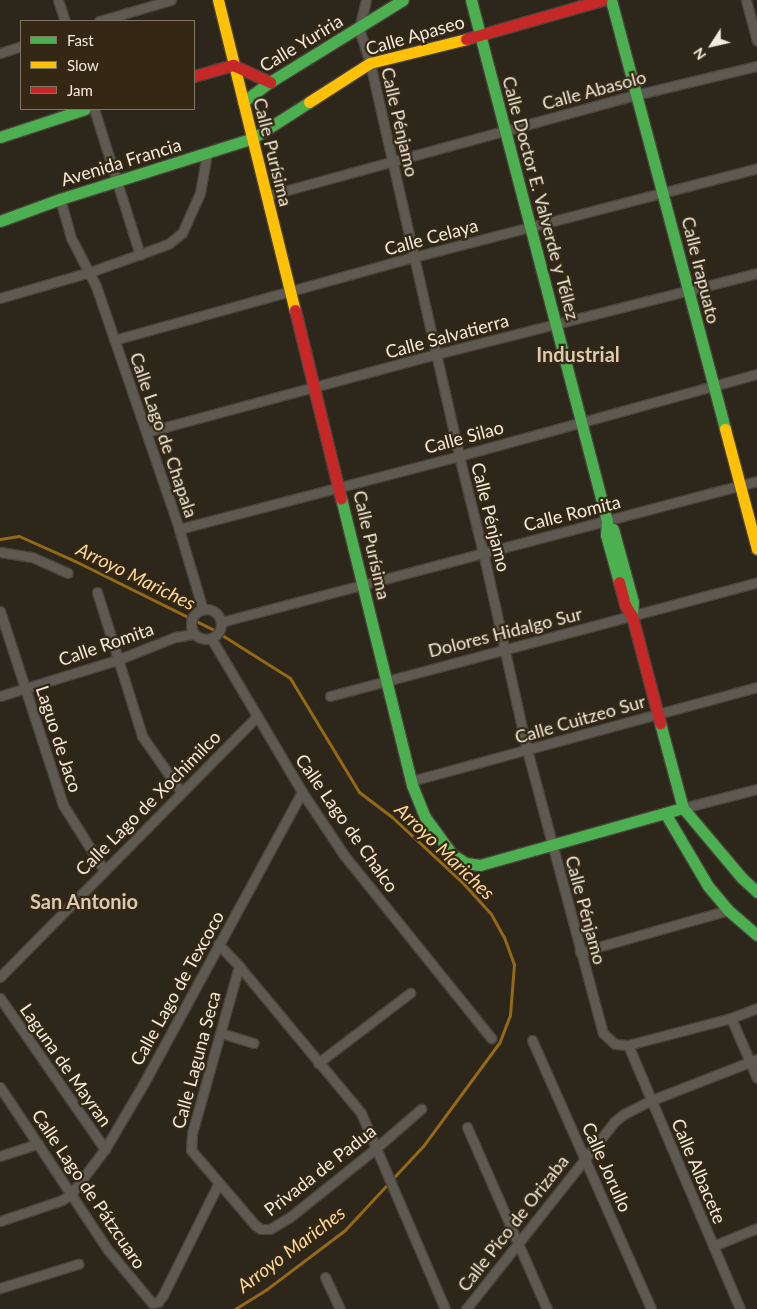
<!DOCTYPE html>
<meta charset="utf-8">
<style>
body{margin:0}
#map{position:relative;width:757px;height:1309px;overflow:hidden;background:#2d261b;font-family:Lato,sans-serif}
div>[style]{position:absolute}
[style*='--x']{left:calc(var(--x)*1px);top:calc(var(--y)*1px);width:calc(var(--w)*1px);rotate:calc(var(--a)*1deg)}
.stream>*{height:3px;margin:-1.5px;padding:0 1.5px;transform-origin:1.5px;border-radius:1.5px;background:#956915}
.roads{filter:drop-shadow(1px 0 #49433b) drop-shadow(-1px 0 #49433b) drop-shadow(0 1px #49433b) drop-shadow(0 -1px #49433b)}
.street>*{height:9px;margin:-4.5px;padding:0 4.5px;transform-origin:4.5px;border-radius:4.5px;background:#5e5951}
.street>.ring{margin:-4.5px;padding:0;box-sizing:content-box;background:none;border:9px solid #5e5951;border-radius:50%}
.fast>*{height:11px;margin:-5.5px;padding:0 5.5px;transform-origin:5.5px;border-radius:5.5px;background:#4caf50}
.slow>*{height:11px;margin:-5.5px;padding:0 5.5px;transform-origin:5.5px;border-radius:5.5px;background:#ffc107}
.jam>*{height:11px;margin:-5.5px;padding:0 5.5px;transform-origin:5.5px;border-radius:5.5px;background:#c62828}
span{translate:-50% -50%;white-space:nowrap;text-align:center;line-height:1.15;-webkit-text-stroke:4.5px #342814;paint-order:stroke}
.street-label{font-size:18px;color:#f3eade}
.water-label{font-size:19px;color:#fed89c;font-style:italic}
.quarter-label{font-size:20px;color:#dacab2;font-weight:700}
.legend{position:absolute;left:20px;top:20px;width:175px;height:90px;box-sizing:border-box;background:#342814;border:1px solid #807665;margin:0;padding:6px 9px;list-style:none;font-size:15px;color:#f3eade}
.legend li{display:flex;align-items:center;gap:10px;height:25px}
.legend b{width:25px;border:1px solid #807665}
.north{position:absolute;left:687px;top:20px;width:50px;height:50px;-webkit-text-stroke:4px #342814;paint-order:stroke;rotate:235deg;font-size:14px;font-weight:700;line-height:20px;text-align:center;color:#f3eade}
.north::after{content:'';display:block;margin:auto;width:18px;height:22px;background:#f3eade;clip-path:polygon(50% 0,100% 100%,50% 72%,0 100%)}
</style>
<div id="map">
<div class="stream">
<div style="--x:0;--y:539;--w:19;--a:-9"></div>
<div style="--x:19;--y:536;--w:61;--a:24.1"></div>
<div style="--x:75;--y:561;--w:155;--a:26.4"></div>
<div style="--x:214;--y:630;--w:90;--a:32.3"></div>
<div style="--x:290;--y:678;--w:133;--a:58.8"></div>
<div style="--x:359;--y:792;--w:41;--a:37.1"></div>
<div style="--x:392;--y:817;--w:96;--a:42.9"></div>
<div style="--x:462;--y:882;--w:43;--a:47.8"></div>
<div style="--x:491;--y:914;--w:26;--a:61"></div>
<div style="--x:504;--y:937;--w:29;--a:70"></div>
<div style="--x:514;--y:964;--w:51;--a:94.5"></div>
<div style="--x:510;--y:1015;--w:30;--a:111"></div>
<div style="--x:499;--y:1043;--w:128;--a:126.4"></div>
<div style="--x:423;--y:1146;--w:115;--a:132.9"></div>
<div style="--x:345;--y:1230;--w:98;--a:142.9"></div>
<div style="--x:267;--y:1289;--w:38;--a:148"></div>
</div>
<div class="roads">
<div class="street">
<div style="--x:58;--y:0;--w:22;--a:72"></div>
<div style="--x:366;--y:0;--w:30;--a:104"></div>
<div style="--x:359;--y:29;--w:36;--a:72"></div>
<div style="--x:370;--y:63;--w:403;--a:77.2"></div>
<div style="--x:459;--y:456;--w:99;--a:76"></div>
<div style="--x:483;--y:552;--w:203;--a:77.5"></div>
<div style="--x:527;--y:750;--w:293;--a:75"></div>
<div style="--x:603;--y:1033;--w:16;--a:43"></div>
<div style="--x:615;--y:1044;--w:13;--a:4"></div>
<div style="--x:628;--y:1045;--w:106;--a:-14.7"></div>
<div style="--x:731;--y:1018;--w:28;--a:-21"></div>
<div style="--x:746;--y:0;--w:42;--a:75"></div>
<div style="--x:99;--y:21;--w:75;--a:-16.3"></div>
<div style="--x:0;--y:53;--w:22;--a:-18"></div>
<div style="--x:94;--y:109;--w:153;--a:72.5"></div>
<div style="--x:266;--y:196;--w:383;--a:-15.3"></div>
<div style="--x:635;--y:95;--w:125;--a:-13.4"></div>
<div style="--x:60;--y:199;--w:41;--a:74.2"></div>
<div style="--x:71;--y:238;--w:54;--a:62.5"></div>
<div style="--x:96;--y:286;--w:257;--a:71.1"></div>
<div style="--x:179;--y:529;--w:84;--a:73.5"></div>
<div style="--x:0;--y:298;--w:94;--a:-16.1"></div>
<div style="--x:90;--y:272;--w:83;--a:-19.7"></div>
<div style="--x:168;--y:244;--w:18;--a:-38"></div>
<div style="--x:182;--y:233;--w:44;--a:-65.8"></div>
<div style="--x:200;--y:193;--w:41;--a:-80.1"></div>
<div style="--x:114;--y:340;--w:311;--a:-15.5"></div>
<div style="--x:414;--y:257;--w:354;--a:-14.5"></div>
<div style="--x:147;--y:432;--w:300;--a:-15.1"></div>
<div style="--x:437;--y:354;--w:330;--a:-14.2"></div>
<div style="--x:179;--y:529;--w:289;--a:-14.6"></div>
<div style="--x:459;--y:456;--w:309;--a:-15.4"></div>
<div style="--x:0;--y:552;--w:32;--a:9"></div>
<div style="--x:32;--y:557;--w:39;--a:24"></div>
<div style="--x:97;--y:592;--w:151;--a:72.6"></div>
<div style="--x:142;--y:736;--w:68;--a:55.1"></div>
<div class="ring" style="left:191px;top:609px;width:21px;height:21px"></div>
<div style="--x:0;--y:611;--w:204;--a:72"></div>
<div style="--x:63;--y:805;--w:77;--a:57.8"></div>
<div style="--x:221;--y:622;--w:554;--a:-14.74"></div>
<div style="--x:211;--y:638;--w:179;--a:59.4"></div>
<div style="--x:302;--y:792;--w:76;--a:56.3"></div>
<div style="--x:344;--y:855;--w:235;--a:51.2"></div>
<div style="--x:0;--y:696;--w:122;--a:-17.1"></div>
<div style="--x:117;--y:660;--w:62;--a:-21.6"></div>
<div style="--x:175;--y:637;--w:19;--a:-9"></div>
<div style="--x:330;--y:696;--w:442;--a:-14.9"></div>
<div style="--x:411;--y:781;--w:359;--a:-15.2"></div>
<div style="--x:683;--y:808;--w:76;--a:-14.4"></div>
<div style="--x:218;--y:944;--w:30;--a:46"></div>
<div style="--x:239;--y:966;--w:191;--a:50.3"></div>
<div style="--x:361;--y:1113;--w:213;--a:66.8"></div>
<div style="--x:580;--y:952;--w:154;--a:-15.8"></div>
<div style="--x:239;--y:966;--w:173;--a:105.7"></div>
<div style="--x:192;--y:1133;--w:17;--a:93"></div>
<div style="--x:191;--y:1150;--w:99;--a:49.5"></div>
<div style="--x:255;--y:1225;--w:7;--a:34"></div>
<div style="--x:261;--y:1229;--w:9;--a:0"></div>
<div style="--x:270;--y:1229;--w:23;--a:-31"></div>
<div style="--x:290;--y:1217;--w:110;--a:-38.7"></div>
<div style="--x:376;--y:1148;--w:60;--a:-40.9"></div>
<div style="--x:0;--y:977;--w:366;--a:-45.4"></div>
<div style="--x:0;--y:998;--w:184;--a:55.2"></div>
<div style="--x:731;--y:1018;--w:65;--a:66.6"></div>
<div style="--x:221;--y:1033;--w:34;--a:17"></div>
<div style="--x:532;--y:1040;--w:294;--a:66.1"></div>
<div style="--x:628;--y:1045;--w:287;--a:67"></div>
<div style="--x:318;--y:1063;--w:116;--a:-37.3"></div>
<div style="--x:0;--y:1087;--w:196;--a:56.5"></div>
<div style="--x:108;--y:1250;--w:69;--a:50.3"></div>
<div style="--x:152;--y:1303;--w:6;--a:-9"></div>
<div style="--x:158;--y:1302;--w:9;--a:-54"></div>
<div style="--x:163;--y:1295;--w:124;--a:-63.6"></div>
<div style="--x:467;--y:1127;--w:199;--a:66.3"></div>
<div style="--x:0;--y:1156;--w:40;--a:-18"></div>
<div style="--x:0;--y:1221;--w:65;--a:-18.7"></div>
<div style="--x:62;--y:1200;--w:11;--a:-34"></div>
<div style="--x:71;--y:1194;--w:56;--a:-52.9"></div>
<div style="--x:105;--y:1149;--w:79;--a:-59.5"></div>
<div style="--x:145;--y:1081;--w:329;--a:-61.5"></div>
<div style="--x:713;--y:1246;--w:48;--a:-22.2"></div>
<div style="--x:325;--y:1277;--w:35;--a:65"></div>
<div style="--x:0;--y:1288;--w:82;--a:-17.1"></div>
<div style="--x:466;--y:1309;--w:238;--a:-51.6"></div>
<div style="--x:614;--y:1122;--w:13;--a:-39"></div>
<div style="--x:624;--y:1114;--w:31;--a:-27"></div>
<div style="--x:652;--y:1100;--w:113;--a:-21.3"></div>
</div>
<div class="fast">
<div style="--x:471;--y:0;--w:538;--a:75.37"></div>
<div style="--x:607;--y:521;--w:14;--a:94"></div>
<div style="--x:606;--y:535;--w:49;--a:74.5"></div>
<div style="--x:611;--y:0;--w:444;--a:75.1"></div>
<div style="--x:243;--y:102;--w:34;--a:-37"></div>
<div style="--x:270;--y:82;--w:156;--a:-31.7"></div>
<div style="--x:0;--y:137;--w:89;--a:-18.2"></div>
<div style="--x:0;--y:221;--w:64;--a:-20.1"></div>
<div style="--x:60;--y:199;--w:202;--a:-17.5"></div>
<div style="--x:253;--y:138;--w:67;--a:-32.7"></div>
<div style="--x:341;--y:498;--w:296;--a:76.1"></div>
<div style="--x:412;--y:785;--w:35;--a:68"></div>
<div style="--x:425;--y:817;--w:46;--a:53.9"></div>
<div style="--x:452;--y:854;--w:17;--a:33"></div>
<div style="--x:466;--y:863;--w:14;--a:8"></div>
<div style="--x:480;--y:865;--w:211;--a:-15.7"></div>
<div style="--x:613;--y:529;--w:76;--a:74.7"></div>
<div style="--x:633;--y:602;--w:14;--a:94"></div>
<div style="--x:660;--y:723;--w:88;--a:74.9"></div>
<div style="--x:683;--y:808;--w:92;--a:49.9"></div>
<div style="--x:742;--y:878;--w:21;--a:43"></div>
<div style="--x:665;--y:813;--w:85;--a:59.5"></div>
<div style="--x:708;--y:886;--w:31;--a:50"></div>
<div style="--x:728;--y:910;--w:38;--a:41"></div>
</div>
<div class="slow">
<div style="--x:218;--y:0;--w:319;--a:76.1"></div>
<div style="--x:309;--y:102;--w:72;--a:-32.6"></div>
<div style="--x:370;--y:63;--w:99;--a:-14"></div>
<div style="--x:725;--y:429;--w:124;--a:75.1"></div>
</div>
<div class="jam">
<div style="--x:466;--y:39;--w:141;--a:-16"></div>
<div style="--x:194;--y:76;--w:41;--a:-15.8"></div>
<div style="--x:233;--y:65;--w:41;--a:24.7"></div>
<div style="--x:295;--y:310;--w:194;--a:76.3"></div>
<div style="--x:619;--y:582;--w:24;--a:75"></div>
<div style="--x:625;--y:605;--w:13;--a:58"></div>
<div style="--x:632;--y:616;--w:111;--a:75.3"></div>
</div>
</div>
<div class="street-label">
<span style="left:415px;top:35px;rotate:-16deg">Calle Apaseo</span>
<span style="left:301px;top:43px;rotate:-31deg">Calle Yuriria</span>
<span style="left:594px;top:90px;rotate:-15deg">Calle Abasolo</span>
<span style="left:400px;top:122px;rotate:77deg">Calle Pénjamo</span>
<span style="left:273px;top:152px;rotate:76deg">Calle Purísima</span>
<span style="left:121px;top:162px;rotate:-17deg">Avenida Francia</span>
<span style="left:541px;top:198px;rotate:75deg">Calle Doctor E. Valverde y Téllez</span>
<span style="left:431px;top:237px;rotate:-15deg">Calle Celaya</span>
<span style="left:701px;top:270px;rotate:76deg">Calle Irapuato</span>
<span style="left:447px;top:336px;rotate:-15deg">Calle Salvatierra</span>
<span style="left:164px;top:435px;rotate:71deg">Calle Lago de Chapala</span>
<span style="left:464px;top:437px;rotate:-15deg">Calle Silao</span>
<span style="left:572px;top:513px;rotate:-14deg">Calle Romita</span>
<span style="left:491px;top:517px;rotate:76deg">Calle Pénjamo</span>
<span style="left:372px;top:545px;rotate:77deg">Calle Purísima</span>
<span style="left:505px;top:632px;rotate:-14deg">Dolores Hidalgo Sur</span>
<span style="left:106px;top:644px;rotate:-19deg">Calle Romita</span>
<span style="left:580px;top:719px;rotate:-16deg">Calle Cuitzeo Sur</span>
<span style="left:59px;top:739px;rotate:72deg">Laguo de Jaco</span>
<span style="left:148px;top:803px;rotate:-45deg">Calle Lago de Xochimilco</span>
<span style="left:347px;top:823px;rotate:55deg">Calle Lago de Chalco</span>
<span style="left:586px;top:910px;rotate:75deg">Calle Pénjamo</span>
<span style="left:177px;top:988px;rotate:-61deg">Calle Lago de Texcoco</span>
<span style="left:196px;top:1060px;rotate:-75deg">Calle Laguna Seca</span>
<span style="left:66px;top:1065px;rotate:55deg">Laguna de Mayran</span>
<span style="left:607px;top:1167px;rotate:66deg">Calle Jorullo</span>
<span style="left:320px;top:1170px;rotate:-38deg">Privada de Padua</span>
<span style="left:699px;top:1171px;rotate:67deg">Calle Albacete</span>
<span style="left:89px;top:1189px;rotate:56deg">Calle Lago de Pátzcuaro</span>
<span style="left:513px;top:1223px;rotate:-52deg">Calle Pico de Orizaba</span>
</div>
<div class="water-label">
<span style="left:136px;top:576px;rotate:26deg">Arroyo Mariches</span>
<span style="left:445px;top:851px;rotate:44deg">Arroyo Mariches</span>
<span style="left:291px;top:1249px;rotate:-37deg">Arroyo Mariches</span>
</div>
<div class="quarter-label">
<span style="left:578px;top:354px">Industrial</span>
<span style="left:84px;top:901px">San Antonio</span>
</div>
<ul class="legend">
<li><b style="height:6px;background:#4caf50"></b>Fast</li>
<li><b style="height:6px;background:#ffc107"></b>Slow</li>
<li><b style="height:6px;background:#c62828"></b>Jam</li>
</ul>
<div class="north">N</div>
</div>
